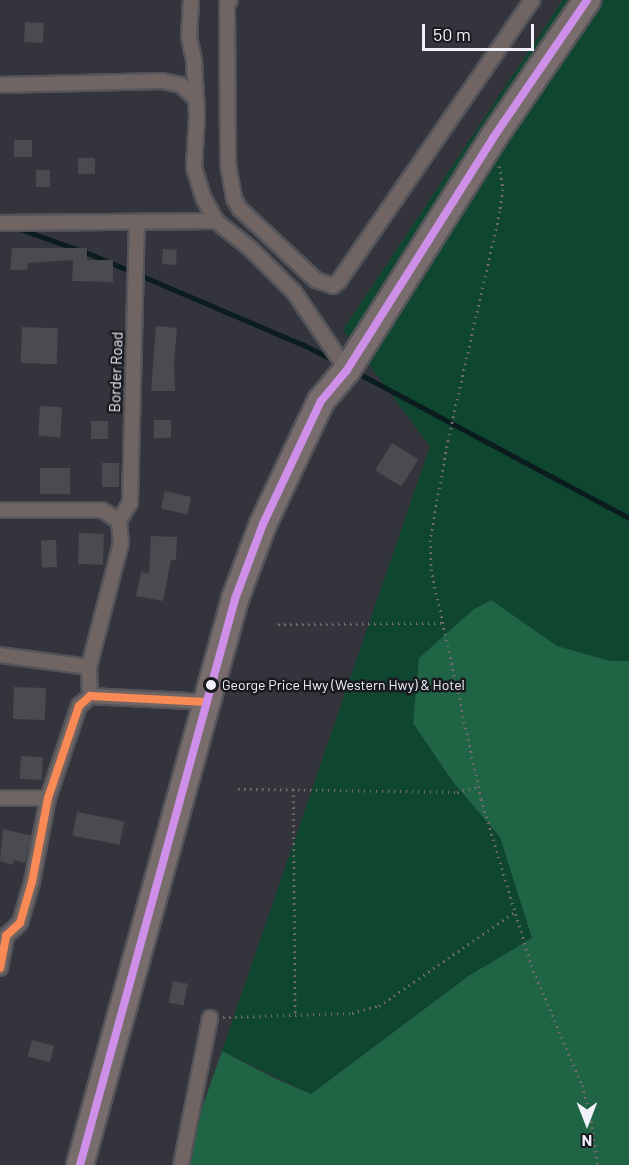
<!DOCTYPE html>
<style>
body{margin:0}
#map{position:relative;width:629px;height:1165px;overflow:hidden;background:#34353c;font-family:Barlow,sans-serif}
div>[style]{position:absolute}
[style*='--x']{left:calc(var(--x)*1px);top:calc(var(--y)*1px);width:calc(var(--w)*1px);rotate:calc(var(--a)*1deg)}
.green>*{inset:0;background:#0f462f}
.forest>*{inset:0;background:#1e6445}
.stream>*{height:4.5px;margin:-2.25px;padding:0 2.25px;transform-origin:2.25px;border-radius:2.25px;background:#0b1c1e}
.building>*{inset:0;background:#4a4b51;transform-origin:0 0}
.path>*{height:3px;margin-top:-1.5px;transform-origin:0;background:repeating-linear-gradient(90deg,#716b6c 0 1.5px,transparent 0 6px)}
.roads{filter:drop-shadow(2px 0 #53545a) drop-shadow(-2px 0 #53545a) drop-shadow(0 2px #53545a) drop-shadow(0 -2px #53545a)}
.street>*{height:14px;margin:-7px;padding:0 7px;transform-origin:7px;border-radius:7px;background:#716564}
.highway>*{height:26px;margin:-13px;padding:0 13px;transform-origin:13px;border-radius:13px;background:#786c6c}
.bus-1>*{height:8px;margin:-4px;padding:0 4px;transform-origin:4px;border-radius:4px;background:#f98a56}
.bus-2>*{height:8px;margin:-4px;padding:0 4px;transform-origin:4px;border-radius:4px;background:#ce8fe9}
.dots>*{width:16px;height:16px;translate:-50% -50%;box-sizing:border-box;border:3px solid #191a20;border-radius:50%}
span{translate:-50% -50%;white-space:nowrap;text-align:center;line-height:1.15;-webkit-text-stroke:5px #191a20;paint-order:stroke}
.bus-label{font-size:14px;color:#f0f1fa}
.left{translate:0 -50%;text-align:left}
.street-label{font-size:15px;color:#f0f1fa}
.north{position:absolute;left:557px;top:1093px;width:60px;height:60px;-webkit-text-stroke:4px #191a20;paint-order:stroke;rotate:180deg;font-size:16px;font-weight:700;line-height:24px;text-align:center;color:#f0f1fa}
.north::after{content:'';display:block;margin:auto;width:21px;height:27px;background:#f0f1fa;clip-path:polygon(50% 0,100% 100%,50% 72%,0 100%)}
.scale{position:absolute;left:422px;top:24px;width:112px;height:27px;box-sizing:border-box;border:3px solid #f0f1fa;border-top:0;padding-left:8px;font-size:18px;line-height:21px;white-space:nowrap;color:#f0f1fa;-webkit-text-stroke:4px #191a20;paint-order:stroke}
</style>
<div id="map">
<div class="green">
<div style="clip-path:polygon(563px 0,629px 0,629px 661px,610px 661px,557px 646px,490px 600px,474px 609px,419px 658px,413px 723px,453px 782px,500px 837px,532px 938px,470px 975px,311px 1094px,222px 1051px,430px 446px,343px 330px)"></div>
</div>
<div class="forest">
<div style="clip-path:polygon(491px 600px,557px 646px,610px 661px,629px 661px,629px 1165px,182px 1165px,222px 1051px,274px 1078px,311px 1094px,470px 975px,532px 938px,500px 837px,453px 782px,413px 723px,419px 658px,474px 609px)"></div>
</div>
<div class="stream">
<div style="--x:17;--y:228;--w:75;--a:19.4"></div>
<div style="--x:88;--y:253;--w:235;--a:23.1"></div>
<div style="--x:304;--y:345;--w:35;--a:27"></div>
<div style="--x:356;--y:372;--w:310;--a:28.1"></div>
</div>
<div class="building">
<div style="left:25px;top:22px;width:19px;height:20px;rotate:3deg"></div>
<div style="left:32px;top:140px;width:17px;height:18px;rotate:90deg"></div>
<div style="left:78px;top:158px;width:17px;height:16px"></div>
<div style="left:36px;top:170px;width:14px;height:17px"></div>
<div style="clip-path:polygon(12px 248px,87px 248px,87px 260px,113px 260px,113px 282px,72px 281px,73px 260px,28px 263px,27px 270px,10px 270px)"></div>
<div style="left:163px;top:249px;width:14px;height:15px;rotate:4deg"></div>
<div style="clip-path:polygon(156px 326px,177px 328px,174px 363px,175px 391px,151px 391px)"></div>
<div style="left:22px;top:327px;width:36px;height:36px;rotate:2deg"></div>
<div style="left:40px;top:406px;width:22px;height:30px;rotate:3deg"></div>
<div style="left:154px;top:420px;width:17px;height:18px"></div>
<div style="left:91px;top:421px;width:17px;height:18px"></div>
<div style="left:392px;top:443px;width:31px;height:32px;rotate:32deg"></div>
<div style="left:102px;top:463px;width:17px;height:24px"></div>
<div style="left:40px;top:468px;width:30px;height:26px"></div>
<div style="left:165px;top:491px;width:27px;height:18px;rotate:13deg"></div>
<div style="left:79px;top:533px;width:25px;height:31px;rotate:2deg"></div>
<div style="clip-path:polygon(151px 536px,177px 537px,176px 560px,171px 560px,163px 601px,136px 596px,141px 572px,149px 574px)"></div>
<div style="left:56px;top:540px;width:27px;height:15px;rotate:88deg"></div>
<div style="left:14px;top:687px;width:32px;height:32px;rotate:2deg"></div>
<div style="left:21px;top:756px;width:22px;height:23px;rotate:3deg"></div>
<div style="left:77px;top:812px;width:48px;height:24px;rotate:11deg"></div>
<div style="clip-path:polygon(3px 829px,32px 836px,25px 863px,14px 860px,12px 865px,0 861px)"></div>
<div style="left:173px;top:981px;width:15px;height:22px;rotate:11deg"></div>
<div style="left:32px;top:1040px;width:23px;height:17px;rotate:15deg"></div>
</div>
<div class="path">
<div style="--x:499;--y:166;--w:23;--a:80"></div>
<div style="--x:503;--y:189;--w:22;--a:98"></div>
<div style="--x:500;--y:211;--w:235;--a:102.8"></div>
<div style="--x:448;--y:440;--w:102;--a:100.2"></div>
<div style="--x:430;--y:540;--w:29;--a:88"></div>
<div style="--x:431;--y:569;--w:235;--a:77.7"></div>
<div style="--x:481;--y:799;--w:173;--a:73.2"></div>
<div style="--x:531;--y:965;--w:130;--a:67"></div>
<div style="--x:582;--y:1085;--w:31;--a:75"></div>
<div style="--x:590;--y:1115;--w:51;--a:80.9"></div>
<div style="--x:278;--y:624;--w:163;--a:-0.4"></div>
<div style="--x:238;--y:789;--w:219;--a:0.8"></div>
<div style="--x:457;--y:792;--w:23;--a:-13"></div>
<div style="--x:293;--y:789;--w:226;--a:89.5"></div>
<div style="--x:223;--y:1017;--w:129;--a:-1.8"></div>
<div style="--x:352;--y:1013;--w:28;--a:-15"></div>
<div style="--x:379;--y:1006;--w:165;--a:-34.7"></div>
</div>
<div class="roads">
<div class="street">
<div style="--x:191;--y:0;--w:37;--a:93"></div>
<div style="--x:189;--y:37;--w:24;--a:78"></div>
<div style="--x:194;--y:60;--w:56;--a:86.9"></div>
<div style="--x:197;--y:116;--w:51;--a:93.4"></div>
<div style="--x:194;--y:167;--w:34;--a:73"></div>
<div style="--x:204;--y:199;--w:25;--a:61"></div>
<div style="--x:230;--y:0;--w:5;--a:127"></div>
<div style="--x:227;--y:4;--w:160;--a:89.6"></div>
<div style="--x:228;--y:164;--w:36;--a:80"></div>
<div style="--x:234;--y:199;--w:12;--a:59"></div>
<div style="--x:240;--y:209;--w:104;--a:43.1"></div>
<div style="--x:316;--y:280;--w:18;--a:19"></div>
<div style="--x:333;--y:286;--w:8;--a:-40"></div>
<div style="--x:339;--y:281;--w:341;--a:-55.5"></div>
<div style="--x:0;--y:85;--w:162;--a:-1.4"></div>
<div style="--x:162;--y:81;--w:19;--a:12"></div>
<div style="--x:181;--y:85;--w:21;--a:43"></div>
<div style="--x:0;--y:223;--w:216;--a:-0.5"></div>
<div style="--x:216;--y:221;--w:45;--a:38.7"></div>
<div style="--x:251;--y:249;--w:61;--a:45"></div>
<div style="--x:294;--y:292;--w:94;--a:55.8"></div>
<div style="--x:0;--y:510;--w:102;--a:0"></div>
<div style="--x:102;--y:510;--w:20;--a:33"></div>
<div style="--x:119;--y:521;--w:22;--a:85"></div>
<div style="--x:121;--y:543;--w:128;--a:104.5"></div>
<div style="--x:89;--y:667;--w:29;--a:88"></div>
<div style="--x:119;--y:521;--w:21;--a:-59"></div>
<div style="--x:130;--y:503;--w:281;--a:-88.6"></div>
<div style="--x:0;--y:655;--w:90;--a:7.7"></div>
<div style="--x:0;--y:798;--w:48;--a:0"></div>
<div style="--x:0;--y:968;--w:33;--a:-79"></div>
<div style="--x:6;--y:936;--w:19;--a:-43"></div>
<div style="--x:20;--y:923;--w:43;--a:-73.7"></div>
<div style="--x:32;--y:882;--w:86;--a:-79.2"></div>
<div style="--x:48;--y:798;--w:97;--a:-71.4"></div>
<div style="--x:79;--y:706;--w:15;--a:-42"></div>
<div style="--x:90;--y:696;--w:117;--a:2.9"></div>
<div style="--x:181;--y:1165;--w:150;--a:-78.8"></div>
</div>
<div class="highway">
<div style="--x:80;--y:1165;--w:587;--a:-74.68"></div>
<div style="--x:235;--y:599;--w:80;--a:-69.5"></div>
<div style="--x:263;--y:524;--w:136;--a:-64.8"></div>
<div style="--x:321;--y:401;--w:40;--a:-50"></div>
<div style="--x:347;--y:370;--w:274;--a:-57.8"></div>
<div style="--x:493;--y:138;--w:167;--a:-55.7"></div>
</div>
</div>
<div class="bus-1">
<div style="--x:0;--y:968;--w:33;--a:-79"></div>
<div style="--x:6;--y:936;--w:19;--a:-43"></div>
<div style="--x:20;--y:923;--w:43;--a:-73.7"></div>
<div style="--x:32;--y:882;--w:86;--a:-79.2"></div>
<div style="--x:48;--y:798;--w:97;--a:-71.4"></div>
<div style="--x:79;--y:706;--w:15;--a:-42"></div>
<div style="--x:90;--y:696;--w:117;--a:2.9"></div>
</div>
<div class="bus-2">
<div style="--x:80;--y:1165;--w:587;--a:-74.68"></div>
<div style="--x:235;--y:599;--w:80;--a:-69.5"></div>
<div style="--x:263;--y:524;--w:136;--a:-64.8"></div>
<div style="--x:321;--y:401;--w:40;--a:-50"></div>
<div style="--x:347;--y:370;--w:274;--a:-57.8"></div>
<div style="--x:493;--y:138;--w:167;--a:-55.7"></div>
</div>
<div class="dots">
<div style="left:211px;top:685px;background:#f0f1fa"></div>
</div>
<div class="bus-label">
<span class="left" style="left:222px;top:685px">George Price Hwy (Western Hwy) &amp; Hotel</span>
</div>
<div class="street-label">
<span style="left:116px;top:372px;rotate:-88deg">Border Road</span>
</div>
<div class="north">N</div>
<div class="scale">50 m</div>
</div>
